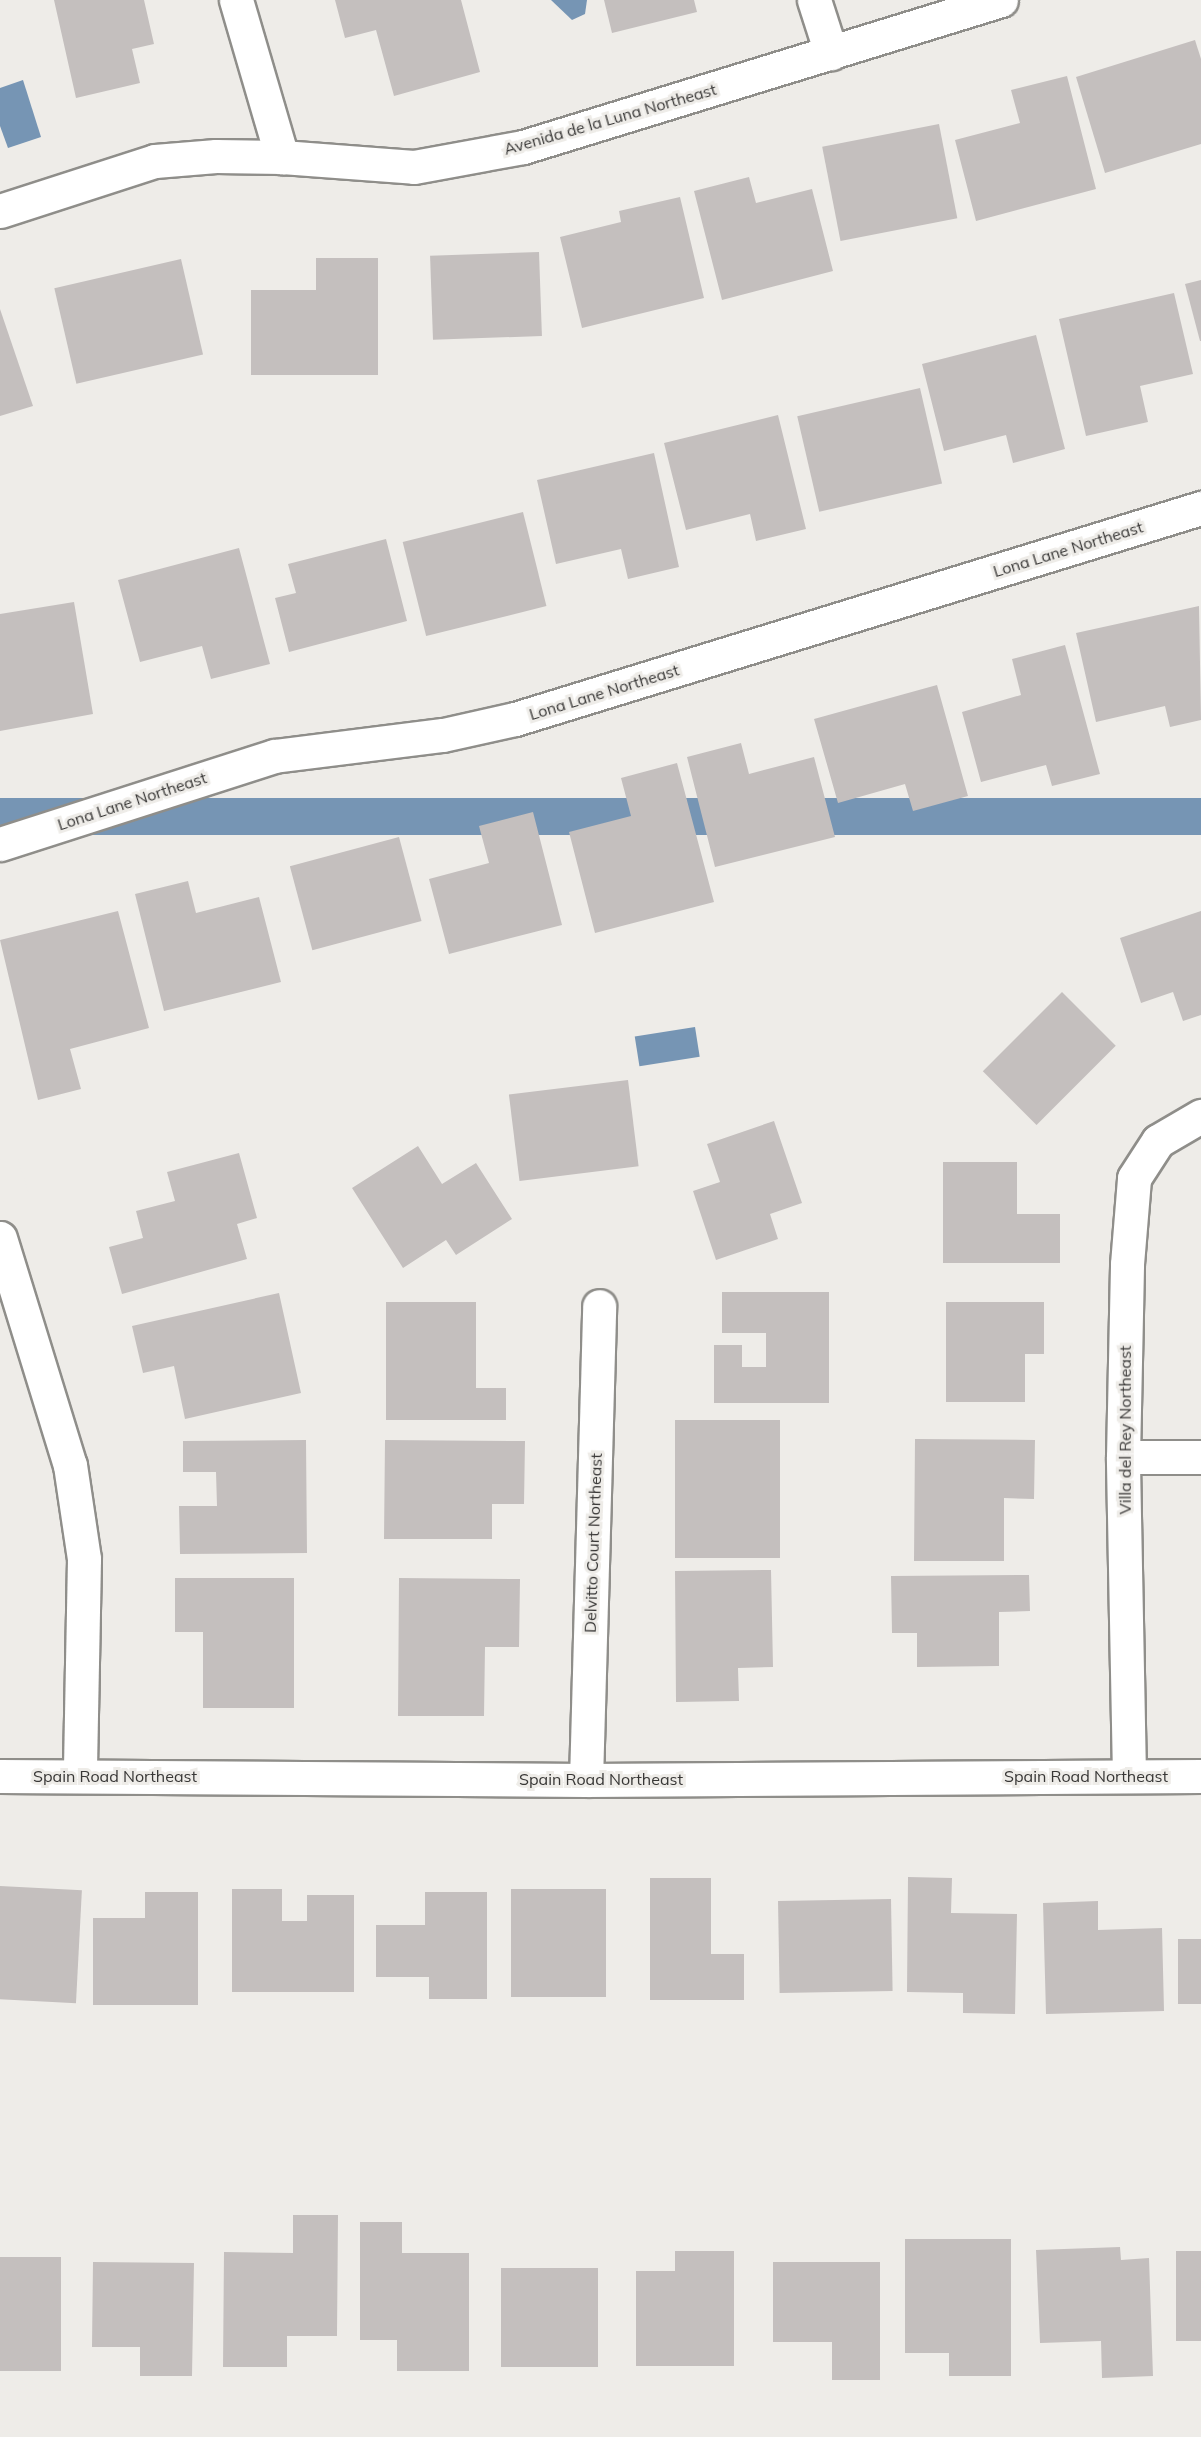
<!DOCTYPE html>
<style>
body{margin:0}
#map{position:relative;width:1201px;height:2437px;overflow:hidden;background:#eeece8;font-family:Mulish,sans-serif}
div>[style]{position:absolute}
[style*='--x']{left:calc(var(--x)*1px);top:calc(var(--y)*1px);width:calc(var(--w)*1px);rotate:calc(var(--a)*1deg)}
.water>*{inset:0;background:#7695b4;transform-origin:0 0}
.pier>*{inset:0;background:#eeece8}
.building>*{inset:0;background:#c4bfbe;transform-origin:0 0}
.roads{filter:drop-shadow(2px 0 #8f8e8a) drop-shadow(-2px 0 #8f8e8a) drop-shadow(0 2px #8f8e8a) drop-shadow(0 -2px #8f8e8a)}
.street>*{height:33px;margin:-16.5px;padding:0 16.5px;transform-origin:16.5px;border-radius:16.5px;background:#fff}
.secondary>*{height:33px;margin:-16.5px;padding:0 16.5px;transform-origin:16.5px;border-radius:16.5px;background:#fff}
span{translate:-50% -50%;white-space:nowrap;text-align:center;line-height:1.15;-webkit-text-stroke:6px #eeece8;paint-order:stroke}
.street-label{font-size:16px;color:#383736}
</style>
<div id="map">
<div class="water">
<div style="clip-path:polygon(551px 0,587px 0,585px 14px,572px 20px)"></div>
<div style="clip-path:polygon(23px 80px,41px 137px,8px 148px,0 126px,0 88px)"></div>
<div style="left:1201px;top:798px;width:37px;height:1255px;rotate:90deg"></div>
<div style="left:695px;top:1027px;width:30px;height:61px;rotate:81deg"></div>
</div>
<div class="pier">
<div style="clip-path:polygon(17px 1156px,29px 1194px,0 1202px,0 1160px)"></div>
</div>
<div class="building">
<div style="clip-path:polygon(54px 0,144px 0,154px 44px,132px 49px,140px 83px,76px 98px)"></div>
<div style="clip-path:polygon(335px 0,461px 0,480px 72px,394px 96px,376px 30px,345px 38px)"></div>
<div style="clip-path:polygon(604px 0,694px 0,697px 12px,612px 33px)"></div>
<div style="clip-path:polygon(1195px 40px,1201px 59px,1201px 144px,1105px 173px,1076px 77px)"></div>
<div style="clip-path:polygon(1067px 76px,1096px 189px,976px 221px,955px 140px,1020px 123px,1011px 90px)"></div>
<div style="left:939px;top:124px;width:96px;height:119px;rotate:79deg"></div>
<div style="clip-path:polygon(749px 177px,756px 203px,812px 189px,833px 271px,722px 300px,694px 191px)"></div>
<div style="clip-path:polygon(680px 197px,704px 298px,582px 328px,560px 237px,621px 222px,619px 211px)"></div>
<div style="left:539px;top:252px;width:84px;height:109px;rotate:88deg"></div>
<div style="clip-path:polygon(316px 258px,378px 258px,378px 375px,251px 375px,251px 290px,316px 290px)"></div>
<div style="left:181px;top:259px;width:98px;height:130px;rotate:77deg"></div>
<div style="clip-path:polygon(1201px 280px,1201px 341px,1200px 341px,1185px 284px)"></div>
<div style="clip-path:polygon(1174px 293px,1193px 374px,1140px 386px,1148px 422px,1086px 436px,1059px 319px)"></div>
<div style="clip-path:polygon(0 309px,33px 406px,0 416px)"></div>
<div style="clip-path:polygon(1036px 335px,1065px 449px,1013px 463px,1006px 435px,944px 451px,922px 364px)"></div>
<div style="left:920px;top:388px;width:98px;height:126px;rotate:77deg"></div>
<div style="clip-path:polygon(778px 415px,806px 529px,756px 541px,750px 514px,686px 530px,664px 443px)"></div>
<div style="clip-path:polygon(654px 453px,679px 567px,628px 579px,621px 549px,556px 564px,537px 480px)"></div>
<div style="left:523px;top:512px;width:97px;height:124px;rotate:76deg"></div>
<div style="clip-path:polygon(386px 539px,407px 621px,289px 652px,275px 598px,296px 593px,288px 564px)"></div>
<div style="clip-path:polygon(239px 548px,270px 664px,211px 679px,202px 646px,140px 662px,118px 580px)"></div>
<div style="clip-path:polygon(74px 602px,93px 714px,0 731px,0 614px)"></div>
<div style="clip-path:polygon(1199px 606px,1201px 720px,1170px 727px,1165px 706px,1096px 722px,1076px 633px)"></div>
<div style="clip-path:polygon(1065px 645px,1100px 774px,1052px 786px,1046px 765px,981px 782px,962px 712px,1021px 695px,1012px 659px)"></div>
<div style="clip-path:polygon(937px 685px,968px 796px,913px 811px,905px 784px,838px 803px,814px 719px)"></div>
<div style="clip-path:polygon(741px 743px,749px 774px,814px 757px,835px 837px,715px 867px,687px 757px)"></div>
<div style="clip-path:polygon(677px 763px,714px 902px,595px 933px,569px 832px,631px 816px,621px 778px)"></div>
<div style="clip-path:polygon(533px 812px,562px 925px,449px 954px,429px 879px,489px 863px,479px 826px)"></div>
<div style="left:399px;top:837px;width:87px;height:113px;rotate:75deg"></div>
<div style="clip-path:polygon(188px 881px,196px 913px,259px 897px,281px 982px,164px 1011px,135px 894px)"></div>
<div style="clip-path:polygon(118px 911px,149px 1028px,70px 1049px,81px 1089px,38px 1100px,0 940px)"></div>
<div style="clip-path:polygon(1201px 911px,1201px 1015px,1183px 1021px,1173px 992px,1141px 1003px,1120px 938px)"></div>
<div style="left:1062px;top:992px;width:76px;height:112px;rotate:45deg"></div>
<div style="left:628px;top:1080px;width:87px;height:120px;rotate:83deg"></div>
<div style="clip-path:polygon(774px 1121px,802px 1203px,770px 1214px,778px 1239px,716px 1260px,693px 1191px,720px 1182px,707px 1144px)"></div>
<div style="clip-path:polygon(418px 1146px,442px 1184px,476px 1163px,512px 1219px,456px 1255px,446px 1240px,403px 1268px,352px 1188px)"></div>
<div style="clip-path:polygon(239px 1153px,257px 1218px,237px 1224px,247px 1259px,122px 1294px,109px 1247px,143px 1238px,136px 1211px,175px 1201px,167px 1172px)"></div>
<div style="clip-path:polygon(943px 1162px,1017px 1162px,1017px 1214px,1060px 1214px,1060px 1263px,943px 1263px)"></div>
<div style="clip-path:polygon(722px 1292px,829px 1292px,829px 1403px,714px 1403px,714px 1345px,742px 1345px,742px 1367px,766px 1367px,766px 1333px,722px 1333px)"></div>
<div style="clip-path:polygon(279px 1293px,301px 1393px,185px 1419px,174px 1366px,143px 1373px,132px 1326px)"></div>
<div style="clip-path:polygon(386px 1302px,476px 1302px,476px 1388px,506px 1388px,506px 1420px,386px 1420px)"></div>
<div style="clip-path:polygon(946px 1302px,1044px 1302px,1044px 1354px,1025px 1354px,1025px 1402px,946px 1402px)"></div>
<div style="left:675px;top:1420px;width:105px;height:138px"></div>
<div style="clip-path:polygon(915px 1439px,1035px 1440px,1034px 1499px,1004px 1498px,1004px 1561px,914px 1561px)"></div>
<div style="clip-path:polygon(306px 1440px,307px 1553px,180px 1554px,179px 1506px,217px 1506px,216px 1472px,183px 1472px,183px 1441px)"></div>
<div style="clip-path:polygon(385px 1440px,525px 1441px,524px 1504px,492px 1504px,492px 1539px,384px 1539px)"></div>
<div style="clip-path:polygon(771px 1570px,773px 1667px,738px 1668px,739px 1701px,676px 1702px,675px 1571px)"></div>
<div style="clip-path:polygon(1029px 1575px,1030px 1611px,999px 1612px,999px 1666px,917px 1667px,917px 1633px,892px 1633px,891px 1576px)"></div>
<div style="clip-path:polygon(175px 1578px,294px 1578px,294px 1708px,203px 1708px,203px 1632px,175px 1632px)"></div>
<div style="clip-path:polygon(399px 1578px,520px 1579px,519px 1647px,485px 1647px,484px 1716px,398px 1716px)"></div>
<div style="clip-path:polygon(908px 1877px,952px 1878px,951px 1913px,1017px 1914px,1015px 2014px,963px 2013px,963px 1993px,907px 1992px)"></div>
<div style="clip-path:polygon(650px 1878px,711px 1878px,711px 1954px,744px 1954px,744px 2000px,650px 2000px)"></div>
<div style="left:0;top:1886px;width:82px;height:113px;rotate:3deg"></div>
<div style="clip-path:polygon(232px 1889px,282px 1889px,282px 1921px,307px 1921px,307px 1895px,354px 1895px,354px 1992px,232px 1992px)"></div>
<div style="left:511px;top:1889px;width:95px;height:108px"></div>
<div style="clip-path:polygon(145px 1892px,198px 1892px,198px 2005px,93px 2005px,93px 1918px,145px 1918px)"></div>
<div style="clip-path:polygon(425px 1892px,487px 1892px,487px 1999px,429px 1999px,429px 1977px,376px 1977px,376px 1925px,425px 1925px)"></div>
<div style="left:891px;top:1899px;width:92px;height:113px;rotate:89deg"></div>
<div style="clip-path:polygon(1098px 1901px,1098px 1930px,1162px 1928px,1164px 2011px,1046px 2014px,1043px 1903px)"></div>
<div style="left:1178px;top:1939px;width:23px;height:65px"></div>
<div style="clip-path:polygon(293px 2215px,338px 2215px,337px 2336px,287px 2336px,287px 2367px,223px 2367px,224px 2252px,293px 2253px)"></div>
<div style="clip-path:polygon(360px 2222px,402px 2222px,402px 2253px,469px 2253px,469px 2371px,397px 2371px,397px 2340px,360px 2340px)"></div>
<div style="clip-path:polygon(905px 2239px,1011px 2239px,1011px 2376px,949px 2376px,949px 2353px,905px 2353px)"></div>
<div style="clip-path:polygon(1120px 2247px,1121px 2260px,1149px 2258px,1153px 2376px,1102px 2378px,1101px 2341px,1040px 2343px,1036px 2250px)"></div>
<div style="clip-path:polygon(675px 2251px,734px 2251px,734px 2366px,636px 2366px,636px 2271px,675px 2271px)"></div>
<div style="left:1176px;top:2251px;width:25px;height:90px"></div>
<div style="left:0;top:2257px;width:61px;height:114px"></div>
<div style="clip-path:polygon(93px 2262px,194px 2263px,192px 2376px,140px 2376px,140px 2347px,92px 2347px)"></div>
<div style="clip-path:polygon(773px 2262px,880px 2262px,880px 2380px,832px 2380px,832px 2342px,773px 2342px)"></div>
<div style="left:501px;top:2268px;width:97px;height:99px"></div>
</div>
<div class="roads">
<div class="street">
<div style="--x:236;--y:0;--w:164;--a:73.7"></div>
<div style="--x:814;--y:0;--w:56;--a:72.2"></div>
<div style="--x:0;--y:211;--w:163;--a:-17.9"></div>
<div style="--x:155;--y:161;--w:61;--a:-4.7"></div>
<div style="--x:216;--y:156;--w:66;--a:0.9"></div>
<div style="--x:282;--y:157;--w:132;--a:4.3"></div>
<div style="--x:414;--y:167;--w:111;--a:-10.4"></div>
<div style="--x:523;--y:147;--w:500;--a:-17.09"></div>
<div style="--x:0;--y:844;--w:288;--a:-17.8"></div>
<div style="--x:274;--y:756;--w:170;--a:-7.1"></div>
<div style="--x:443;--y:735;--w:74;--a:-12.5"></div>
<div style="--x:515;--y:719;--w:718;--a:-17.1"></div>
<div style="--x:0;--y:1238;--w:238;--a:72.9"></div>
<div style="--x:70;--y:1465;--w:95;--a:81.5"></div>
<div style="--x:84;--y:1559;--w:217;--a:91.1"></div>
<div style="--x:1123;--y:1457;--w:78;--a:0"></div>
<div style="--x:1129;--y:1776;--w:319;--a:-91.1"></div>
<div style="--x:1123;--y:1457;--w:193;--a:-88.8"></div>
<div style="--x:1127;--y:1264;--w:86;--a:-85.3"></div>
<div style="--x:1134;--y:1178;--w:44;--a:-57"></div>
<div style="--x:1158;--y:1141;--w:50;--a:-30.2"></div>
<div style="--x:586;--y:1780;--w:474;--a:-88.4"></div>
</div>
<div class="secondary">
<div style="--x:0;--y:1776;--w:586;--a:0.39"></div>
<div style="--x:586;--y:1780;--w:615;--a:-0.37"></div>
</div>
</div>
<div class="street-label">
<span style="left:610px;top:119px;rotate:-16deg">Avenida de la Luna Northeast</span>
<span style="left:1068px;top:549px;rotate:-17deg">Lona Lane Northeast</span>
<span style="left:604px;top:692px;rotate:-17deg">Lona Lane Northeast</span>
<span style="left:132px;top:801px;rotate:-18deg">Lona Lane Northeast</span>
<span style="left:1125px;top:1430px;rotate:-90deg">Villa del Rey Northeast</span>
<span style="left:593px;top:1543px;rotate:-88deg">Delvitto Court Northeast</span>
<span style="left:115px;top:1776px">Spain Road Northeast</span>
<span style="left:1086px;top:1776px">Spain Road Northeast</span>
<span style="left:601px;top:1779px">Spain Road Northeast</span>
</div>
</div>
